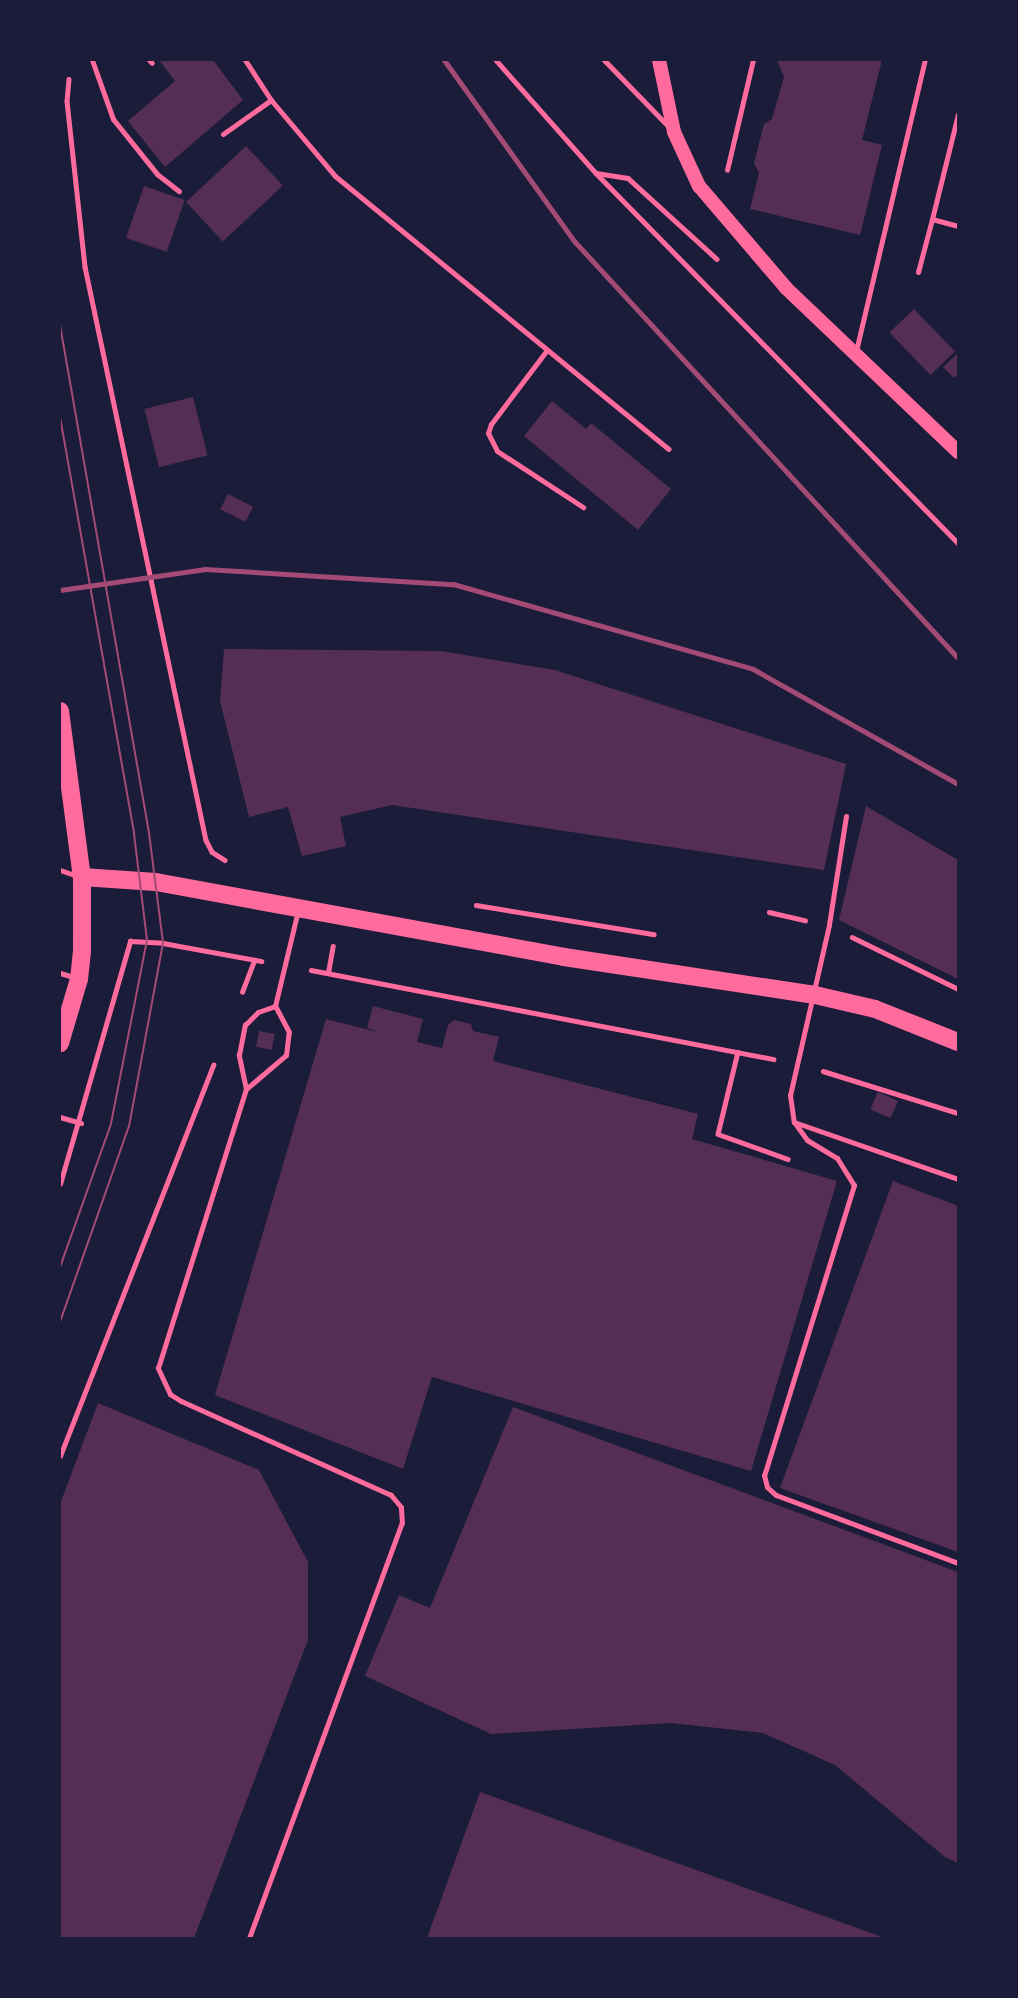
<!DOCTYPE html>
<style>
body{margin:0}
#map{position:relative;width:1018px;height:1998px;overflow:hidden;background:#1b1b3a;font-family:"PT Sans Narrow",sans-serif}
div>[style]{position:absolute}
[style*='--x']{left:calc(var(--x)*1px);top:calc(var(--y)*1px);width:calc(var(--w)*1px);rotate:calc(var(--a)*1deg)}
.building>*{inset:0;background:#542f53;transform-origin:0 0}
.path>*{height:4.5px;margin:-2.25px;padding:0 2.25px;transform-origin:2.25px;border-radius:2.25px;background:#ff6b9d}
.service>*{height:5px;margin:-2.5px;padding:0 2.5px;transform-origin:2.5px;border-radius:2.5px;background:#ff6b9d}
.secondary>*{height:14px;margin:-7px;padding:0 7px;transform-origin:7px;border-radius:7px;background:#ff6b9d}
.primary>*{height:18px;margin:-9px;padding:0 9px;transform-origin:9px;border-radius:9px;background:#ff6b9d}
.tram>*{height:2px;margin:-1px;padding:0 1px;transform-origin:1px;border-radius:1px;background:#a44b75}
.rail>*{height:5px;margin:-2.5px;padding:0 2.5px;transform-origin:2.5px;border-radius:2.5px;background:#a44b75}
span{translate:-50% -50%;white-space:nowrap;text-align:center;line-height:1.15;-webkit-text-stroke:7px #1b1b3a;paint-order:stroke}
.frame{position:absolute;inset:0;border:61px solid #1b1b3a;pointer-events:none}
</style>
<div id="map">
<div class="building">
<div style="clip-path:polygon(159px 60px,213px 60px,243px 100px,165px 167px,128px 121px,175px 81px)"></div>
<div style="clip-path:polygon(777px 60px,882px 60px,862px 140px,882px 145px,860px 235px,750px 209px,759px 173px,754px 163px,764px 124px,772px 119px,784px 77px)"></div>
<div style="left:246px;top:146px;width:54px;height:82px;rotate:47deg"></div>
<div style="left:144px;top:186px;width:43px;height:55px;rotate:19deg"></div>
<div style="left:914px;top:309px;width:59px;height:34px;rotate:46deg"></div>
<div style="clip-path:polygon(957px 354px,958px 374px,954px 378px,943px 367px)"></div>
<div style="left:193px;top:397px;width:60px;height:50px;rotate:76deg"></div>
<div style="clip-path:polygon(552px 401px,586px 429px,591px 423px,671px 489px,638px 530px,524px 436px)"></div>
<div style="left:228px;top:494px;width:28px;height:17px;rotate:27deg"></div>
<div style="clip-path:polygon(224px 649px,441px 651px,555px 670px,846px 764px,824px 870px,392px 805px,340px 817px,346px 846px,302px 856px,288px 807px,249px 817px,220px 701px)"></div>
<div style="clip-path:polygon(866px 806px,958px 860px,958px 979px,839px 920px)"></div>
<div style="clip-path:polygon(373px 1006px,423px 1019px,417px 1042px,442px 1048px,448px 1025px,454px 1020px,471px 1024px,473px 1031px,499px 1037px,493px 1061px,698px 1114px,692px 1139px,837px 1181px,751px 1471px,432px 1377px,403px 1469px,215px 1395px,326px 1019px,377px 1032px,367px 1028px)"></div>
<div style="left:259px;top:1031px;width:16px;height:16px;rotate:11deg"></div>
<div style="left:878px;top:1092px;width:22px;height:19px;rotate:24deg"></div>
<div style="clip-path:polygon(893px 1181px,958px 1206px,958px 1552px,780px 1488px)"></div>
<div style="clip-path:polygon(98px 1403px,259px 1470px,308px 1562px,308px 1640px,194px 1938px,60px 1938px,60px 1504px)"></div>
<div style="clip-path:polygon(513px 1407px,958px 1572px,958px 1863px,945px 1857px,835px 1765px,763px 1733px,671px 1723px,491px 1734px,365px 1676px,399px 1595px,430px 1608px)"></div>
<div style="clip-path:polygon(480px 1792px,885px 1938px,427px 1938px)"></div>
</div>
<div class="path">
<div style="--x:496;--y:60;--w:151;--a:48.5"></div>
<div style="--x:596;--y:173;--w:518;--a:45.63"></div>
<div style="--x:69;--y:79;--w:22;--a:95"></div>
<div style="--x:67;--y:101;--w:167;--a:83.8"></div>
<div style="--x:85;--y:267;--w:586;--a:78.08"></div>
<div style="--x:206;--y:840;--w:13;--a:63"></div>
<div style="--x:212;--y:852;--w:15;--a:32"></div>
<div style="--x:727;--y:170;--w:113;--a:-76.7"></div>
<div style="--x:596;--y:173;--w:32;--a:9"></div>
<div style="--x:628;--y:178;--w:120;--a:42.3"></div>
<div style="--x:476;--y:905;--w:180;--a:9.3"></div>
<div style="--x:769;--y:912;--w:37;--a:13"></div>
<div style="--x:852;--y:937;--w:118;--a:26.1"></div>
<div style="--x:311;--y:970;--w:471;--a:10.9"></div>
<div style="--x:328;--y:973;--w:27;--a:-80"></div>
<div style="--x:242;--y:992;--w:34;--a:-69"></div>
<div style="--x:738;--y:1052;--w:84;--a:103.7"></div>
<div style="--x:718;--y:1134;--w:74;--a:19.7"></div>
<div style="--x:823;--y:1071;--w:141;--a:17.3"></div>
<div style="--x:60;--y:1117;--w:22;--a:16"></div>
<div style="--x:60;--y:1184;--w:253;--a:-73.9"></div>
<div style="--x:130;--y:941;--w:33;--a:3"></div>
<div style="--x:163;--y:943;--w:100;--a:10.4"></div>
<div style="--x:60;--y:1456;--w:420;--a:-68.6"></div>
</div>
<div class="service">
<div style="--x:92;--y:60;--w:63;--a:70.4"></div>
<div style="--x:113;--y:119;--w:70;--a:51.3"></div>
<div style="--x:157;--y:174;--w:28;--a:38"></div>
<div style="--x:149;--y:60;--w:4;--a:45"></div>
<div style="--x:245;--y:60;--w:48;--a:57"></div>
<div style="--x:271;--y:100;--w:99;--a:49.9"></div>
<div style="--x:335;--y:176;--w:431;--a:39.3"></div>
<div style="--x:604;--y:60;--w:93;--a:45.9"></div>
<div style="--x:958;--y:114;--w:108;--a:103.9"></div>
<div style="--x:932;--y:219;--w:27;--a:15"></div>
<div style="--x:223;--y:134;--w:59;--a:-35.3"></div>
<div style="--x:918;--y:272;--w:55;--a:-75.2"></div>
<div style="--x:547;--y:350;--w:93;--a:127.1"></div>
<div style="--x:491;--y:424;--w:9;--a:108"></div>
<div style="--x:488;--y:433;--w:20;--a:63"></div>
<div style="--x:497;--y:451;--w:103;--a:33.1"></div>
<div style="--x:856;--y:351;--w:299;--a:-76.7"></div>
<div style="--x:846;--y:816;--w:110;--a:98.9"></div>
<div style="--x:829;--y:925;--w:174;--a:102.9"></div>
<div style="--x:790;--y:1095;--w:27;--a:82"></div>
<div style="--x:794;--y:1122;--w:22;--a:54"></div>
<div style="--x:807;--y:1140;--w:35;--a:31"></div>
<div style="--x:837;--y:1158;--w:32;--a:58"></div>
<div style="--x:854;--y:1185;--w:304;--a:107.2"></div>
<div style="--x:764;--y:1475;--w:12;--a:76"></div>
<div style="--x:767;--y:1487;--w:12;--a:42"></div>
<div style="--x:776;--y:1495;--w:194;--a:20.5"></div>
<div style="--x:60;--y:870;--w:18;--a:19"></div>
<div style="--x:60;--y:973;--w:17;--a:17"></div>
<div style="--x:246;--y:1089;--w:52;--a:-40.4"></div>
<div style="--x:286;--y:1055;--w:23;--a:-83"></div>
<div style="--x:289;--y:1032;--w:30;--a:-118"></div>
<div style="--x:794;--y:1122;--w:174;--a:19.2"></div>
<div style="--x:249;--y:1938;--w:442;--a:-69.8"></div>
<div style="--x:402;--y:1523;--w:16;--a:-94"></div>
<div style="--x:401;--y:1507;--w:16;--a:-130"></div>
<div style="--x:391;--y:1495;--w:230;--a:-155.9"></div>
<div style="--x:181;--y:1401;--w:13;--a:-148"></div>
<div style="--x:170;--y:1394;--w:29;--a:-115"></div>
<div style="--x:158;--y:1368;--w:293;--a:-72.5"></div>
<div style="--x:246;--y:1089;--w:35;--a:-102"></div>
<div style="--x:239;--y:1055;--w:31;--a:-79"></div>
<div style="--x:245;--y:1025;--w:18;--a:-45"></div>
<div style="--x:258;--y:1012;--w:18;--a:-19"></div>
<div style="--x:275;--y:1006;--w:99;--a:-76.5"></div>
</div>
<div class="secondary">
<div style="--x:659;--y:60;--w:74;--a:78.2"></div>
<div style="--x:674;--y:132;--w:60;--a:65.2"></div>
<div style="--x:699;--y:186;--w:134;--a:49.5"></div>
<div style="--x:786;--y:288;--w:238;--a:43.6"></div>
</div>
<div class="primary">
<div style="--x:60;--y:711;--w:167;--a:82.5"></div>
<div style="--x:82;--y:877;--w:74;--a:90"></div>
<div style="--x:82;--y:951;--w:28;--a:96"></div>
<div style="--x:79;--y:979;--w:67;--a:106.5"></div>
<div style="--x:82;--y:877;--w:74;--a:3.9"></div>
<div style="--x:156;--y:882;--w:415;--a:10.4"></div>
<div style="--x:564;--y:957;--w:254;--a:8.6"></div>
<div style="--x:815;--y:995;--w:62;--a:13.1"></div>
<div style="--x:875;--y:1009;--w:89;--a:21.7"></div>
</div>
<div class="tram">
<div style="--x:60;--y:325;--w:516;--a:80.06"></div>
<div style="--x:149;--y:833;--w:111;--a:82.7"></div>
<div style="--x:163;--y:943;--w:186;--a:100.5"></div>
<div style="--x:129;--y:1126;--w:208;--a:109.4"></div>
<div style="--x:60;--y:417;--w:424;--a:79.9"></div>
<div style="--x:134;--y:834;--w:107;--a:83"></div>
<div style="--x:147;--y:940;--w:187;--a:101.1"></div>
<div style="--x:111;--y:1124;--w:152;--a:109.6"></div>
</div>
<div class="rail">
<div style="--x:444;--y:60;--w:224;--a:54.3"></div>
<div style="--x:575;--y:242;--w:565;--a:47.37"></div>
<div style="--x:60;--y:590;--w:147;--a:-8.2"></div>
<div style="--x:205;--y:569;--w:248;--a:3.5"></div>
<div style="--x:453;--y:584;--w:312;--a:15.8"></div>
<div style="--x:753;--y:669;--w:235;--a:29.3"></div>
</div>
<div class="frame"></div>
</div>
